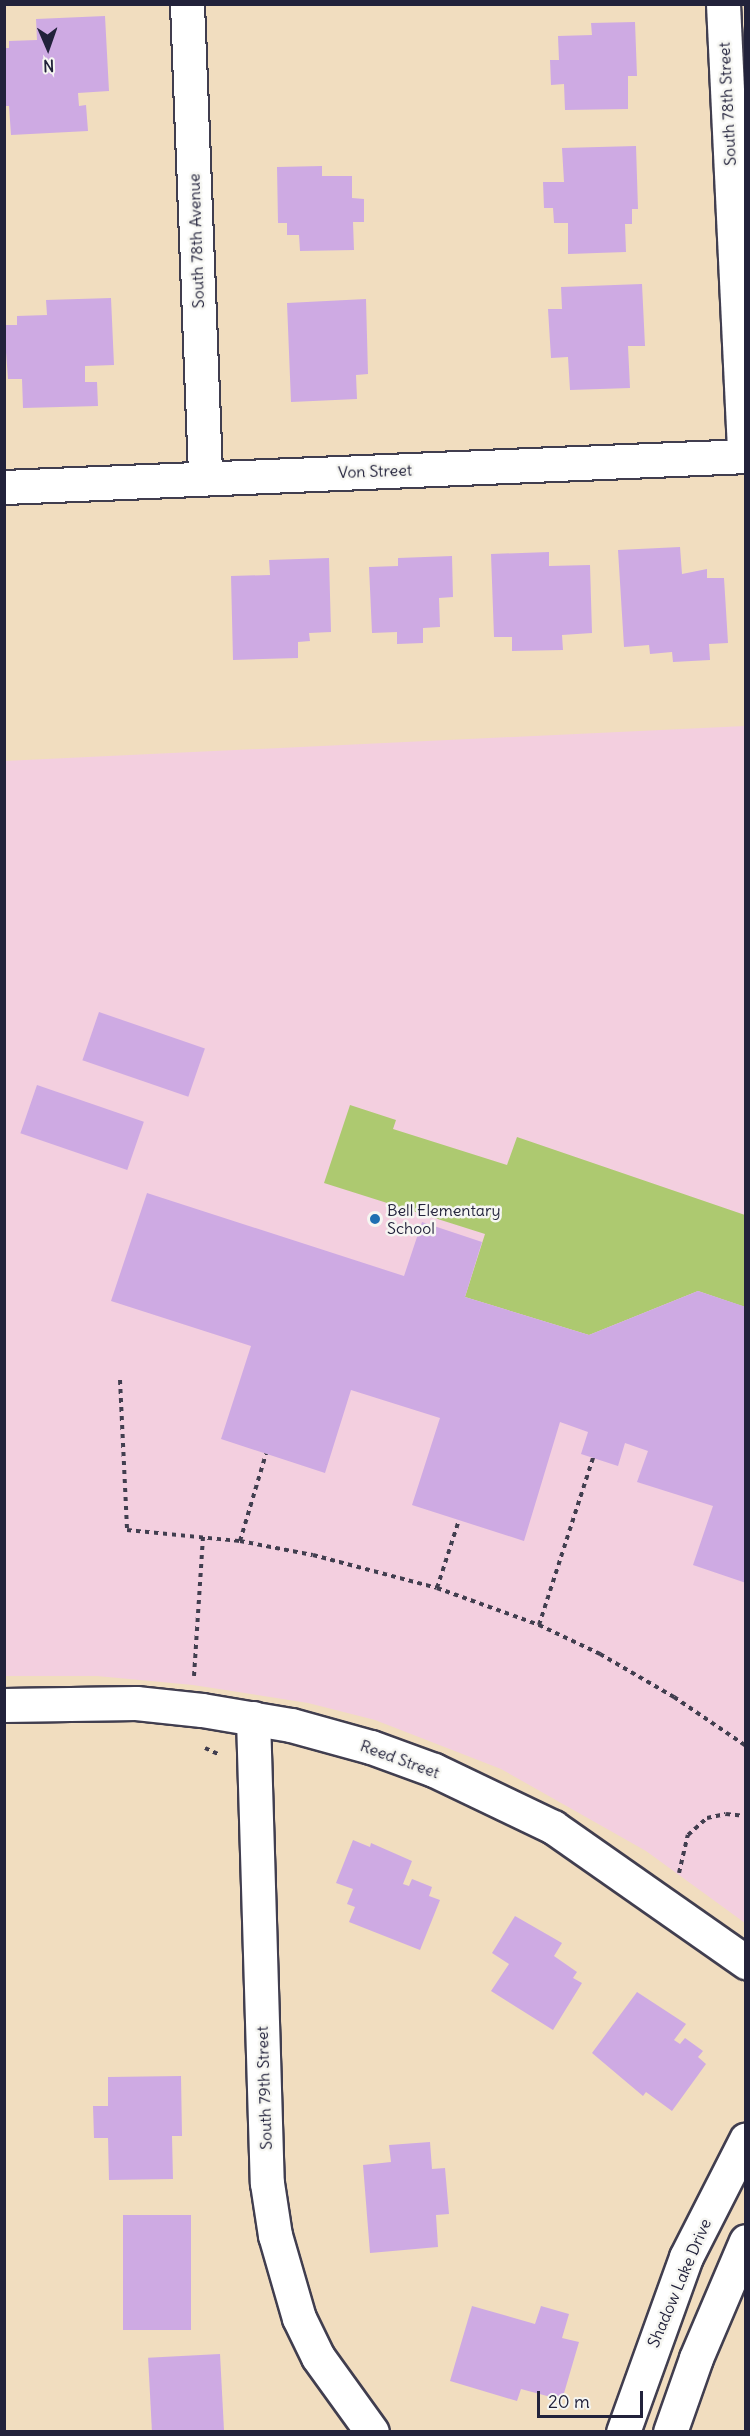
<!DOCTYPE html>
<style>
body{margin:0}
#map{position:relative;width:750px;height:2436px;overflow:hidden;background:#f1ddbf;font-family:Delius,sans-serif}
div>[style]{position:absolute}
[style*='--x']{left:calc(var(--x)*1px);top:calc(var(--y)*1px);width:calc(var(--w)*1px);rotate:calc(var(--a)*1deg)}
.built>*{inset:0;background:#f3cfdf}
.green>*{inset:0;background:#adc970}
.building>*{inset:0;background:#ceaae3;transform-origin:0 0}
.path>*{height:4px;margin-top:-2px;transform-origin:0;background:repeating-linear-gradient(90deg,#413e4f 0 4.5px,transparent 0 9px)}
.roads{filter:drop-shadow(2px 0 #413e4f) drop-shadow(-2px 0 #413e4f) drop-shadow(0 2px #413e4f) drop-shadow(0 -2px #413e4f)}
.minor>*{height:33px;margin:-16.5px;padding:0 16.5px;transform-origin:16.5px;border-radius:16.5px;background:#fff}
.dots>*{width:16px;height:16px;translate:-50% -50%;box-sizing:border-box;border:3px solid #f6f6f2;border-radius:50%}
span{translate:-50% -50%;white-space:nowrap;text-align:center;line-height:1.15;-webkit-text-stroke:5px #f6f6f2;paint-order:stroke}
.street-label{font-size:16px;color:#22223b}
.poi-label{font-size:16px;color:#22223b}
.left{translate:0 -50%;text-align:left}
.frame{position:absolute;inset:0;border:6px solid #22223b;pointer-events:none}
.north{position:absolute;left:18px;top:18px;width:60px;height:60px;-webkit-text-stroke:4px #f6f6f2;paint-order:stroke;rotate:178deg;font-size:16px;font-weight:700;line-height:24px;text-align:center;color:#22223b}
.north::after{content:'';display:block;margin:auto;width:21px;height:27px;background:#22223b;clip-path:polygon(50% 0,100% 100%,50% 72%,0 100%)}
.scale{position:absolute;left:537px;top:2391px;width:106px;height:27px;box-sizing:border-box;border:3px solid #22223b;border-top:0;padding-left:8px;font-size:18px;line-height:21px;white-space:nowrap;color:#22223b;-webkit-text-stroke:4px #f6f6f2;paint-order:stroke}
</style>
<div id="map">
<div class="built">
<div style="clip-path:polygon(745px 726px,745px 1923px,646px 1851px,501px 1769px,375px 1720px,308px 1703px,193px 1685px,97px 1676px,5px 1676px,4px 761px)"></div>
</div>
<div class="green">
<div style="clip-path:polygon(350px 1105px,396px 1120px,393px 1129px,507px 1165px,517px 1137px,745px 1215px,745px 1307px,698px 1291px,589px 1335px,465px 1297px,485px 1234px,324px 1183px)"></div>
</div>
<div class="building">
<div style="clip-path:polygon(105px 16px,109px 91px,78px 93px,79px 106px,86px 105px,88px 131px,11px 135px,9px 106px,4px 106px,4px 48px,9px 48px,9px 41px,37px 40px,36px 19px)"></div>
<div style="clip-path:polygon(635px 22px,637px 76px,628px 76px,628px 109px,565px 110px,564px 84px,551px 85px,550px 60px,559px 60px,558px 36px,592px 35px,591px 23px)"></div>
<div style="clip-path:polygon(636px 146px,638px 209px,632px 209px,632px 224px,625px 224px,626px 252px,568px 254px,568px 223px,554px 223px,553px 208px,544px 208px,543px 182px,564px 182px,562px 148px)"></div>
<div style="clip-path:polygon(322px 166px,322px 176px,352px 176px,352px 198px,364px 199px,364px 222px,353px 222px,354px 250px,300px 251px,299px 235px,287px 235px,287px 223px,278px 223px,277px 167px)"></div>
<div style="clip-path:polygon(642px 284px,645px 346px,628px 346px,630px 388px,570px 390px,568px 357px,551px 358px,548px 309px,562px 309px,561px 287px)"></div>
<div style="clip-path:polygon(111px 298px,114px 365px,85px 366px,85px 382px,97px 382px,98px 406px,23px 408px,22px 379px,8px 379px,4px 325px,17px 325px,17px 316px,47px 315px,46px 300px)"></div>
<div style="clip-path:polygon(366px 299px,368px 374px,356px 375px,357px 399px,291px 402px,287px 303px)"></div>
<div style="clip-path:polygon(680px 547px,682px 574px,707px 569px,707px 578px,724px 578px,728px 643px,709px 644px,710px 660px,673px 662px,672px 652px,650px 654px,649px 645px,624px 647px,618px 550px)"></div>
<div style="clip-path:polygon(549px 552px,549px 566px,590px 565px,592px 633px,562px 635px,563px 650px,512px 651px,512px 637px,494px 637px,491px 554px)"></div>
<div style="clip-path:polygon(452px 556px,453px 597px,439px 598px,440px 627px,423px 628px,423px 643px,397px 644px,397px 632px,372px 633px,369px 567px,398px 566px,398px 558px)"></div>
<div style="clip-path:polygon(329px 558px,331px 632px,309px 633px,310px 641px,298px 642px,298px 658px,233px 660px,231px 576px,270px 575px,269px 560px)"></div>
<div style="left:99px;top:1012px;width:112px;height:51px;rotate:19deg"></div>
<div style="left:37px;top:1085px;width:113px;height:51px;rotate:19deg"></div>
<div style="clip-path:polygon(147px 1193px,404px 1276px,422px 1222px,482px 1242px,465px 1297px,589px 1335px,698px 1291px,746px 1307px,746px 1583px,693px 1565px,713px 1506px,637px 1482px,648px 1451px,625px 1443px,618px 1466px,581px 1454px,588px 1432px,560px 1422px,524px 1541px,412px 1505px,440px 1418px,351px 1390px,325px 1473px,221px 1439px,251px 1346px,111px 1301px)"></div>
<div style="clip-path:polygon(353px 1840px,370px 1847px,371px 1843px,412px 1861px,403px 1884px,409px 1886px,412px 1879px,432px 1887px,429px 1896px,440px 1900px,420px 1950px,349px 1922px,355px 1907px,347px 1904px,353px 1889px,336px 1883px)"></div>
<div style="clip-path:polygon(515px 1916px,562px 1943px,554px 1956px,577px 1972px,573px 1978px,582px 1983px,553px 2030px,491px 1991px,509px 1964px,492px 1953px)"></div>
<div style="clip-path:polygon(637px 1992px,686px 2024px,674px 2040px,680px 2044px,685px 2038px,703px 2051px,698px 2057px,706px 2064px,672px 2111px,646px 2092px,643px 2096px,592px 2053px)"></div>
<div style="clip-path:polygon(181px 2076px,182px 2136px,172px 2136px,173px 2179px,109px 2180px,108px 2138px,94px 2138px,93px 2106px,108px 2106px,108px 2077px)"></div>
<div style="clip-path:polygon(430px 2142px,432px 2169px,445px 2168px,449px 2214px,436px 2215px,438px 2247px,370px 2253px,363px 2165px,391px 2162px,389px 2145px)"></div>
<div style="left:191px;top:2215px;width:115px;height:68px;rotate:90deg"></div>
<div style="clip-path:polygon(472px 2306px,535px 2324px,541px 2306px,569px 2314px,562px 2338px,579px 2342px,562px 2400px,521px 2389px,517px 2401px,450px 2381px)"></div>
<div style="left:220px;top:2354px;width:78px;height:72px;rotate:87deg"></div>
</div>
<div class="path">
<div style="--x:120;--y:1380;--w:150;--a:87.3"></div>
<div style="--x:127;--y:1530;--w:114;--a:5.6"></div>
<div style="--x:240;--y:1541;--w:74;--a:10.9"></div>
<div style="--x:313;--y:1555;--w:128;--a:14.9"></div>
<div style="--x:437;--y:1588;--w:109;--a:19.9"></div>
<div style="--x:539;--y:1625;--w:68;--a:25.4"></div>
<div style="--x:600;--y:1654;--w:86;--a:30.2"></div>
<div style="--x:674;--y:1697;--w:87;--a:34.2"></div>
<div style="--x:240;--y:1541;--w:91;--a:-73.4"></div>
<div style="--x:437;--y:1588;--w:71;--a:-72.1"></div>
<div style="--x:539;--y:1625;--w:176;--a:-72.1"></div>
<div style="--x:194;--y:1676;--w:140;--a:-86.3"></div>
<div style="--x:205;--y:1748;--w:17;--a:25"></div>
<div style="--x:679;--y:1873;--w:39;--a:-77"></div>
<div style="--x:688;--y:1835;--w:25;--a:-42"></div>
<div style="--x:707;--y:1818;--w:19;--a:-12"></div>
<div style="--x:726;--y:1814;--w:20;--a:6"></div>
</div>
<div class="roads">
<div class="minor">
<div style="--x:187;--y:4;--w:474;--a:87.8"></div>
<div style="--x:723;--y:4;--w:452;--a:87.3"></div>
<div style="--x:4;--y:487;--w:743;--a:-2.39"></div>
<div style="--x:4;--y:1705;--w:132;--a:-0.9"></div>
<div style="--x:136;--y:1703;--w:66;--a:6.1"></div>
<div style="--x:202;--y:1710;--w:90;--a:9.6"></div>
<div style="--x:291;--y:1725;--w:83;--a:15.4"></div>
<div style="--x:371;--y:1747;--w:67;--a:20.1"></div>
<div style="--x:434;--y:1770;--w:132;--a:25.6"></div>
<div style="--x:553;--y:1827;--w:236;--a:35"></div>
<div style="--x:253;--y:1718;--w:465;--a:88.3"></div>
<div style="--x:267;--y:2183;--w:53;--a:81.3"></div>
<div style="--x:275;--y:2235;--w:86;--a:73.9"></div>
<div style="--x:299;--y:2318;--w:43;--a:64"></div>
<div style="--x:318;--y:2357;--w:92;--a:54.2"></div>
<div style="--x:623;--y:2432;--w:186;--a:-70.2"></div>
<div style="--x:686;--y:2257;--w:132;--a:-63"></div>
<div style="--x:670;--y:2432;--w:78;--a:-70.6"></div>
<div style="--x:696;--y:2358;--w:127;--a:-66.9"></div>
</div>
</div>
<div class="dots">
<div style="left:375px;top:1219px;background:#1f6fb2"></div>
</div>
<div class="street-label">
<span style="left:727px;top:104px;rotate:-93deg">South 78th Street</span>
<span style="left:196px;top:241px;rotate:-92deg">South 78th Avenue</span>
<span style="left:375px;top:471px;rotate:-2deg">Von Street</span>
<span style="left:400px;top:1759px;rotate:20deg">Reed Street</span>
<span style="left:264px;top:2088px;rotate:-92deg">South 79th Street</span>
<span style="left:679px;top:2283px;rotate:-67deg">Shadow Lake Drive</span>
</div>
<div class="poi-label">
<span class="left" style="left:387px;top:1219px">Bell Elementary<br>School</span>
</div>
<div class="frame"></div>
<div class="north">N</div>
<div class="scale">20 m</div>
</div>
